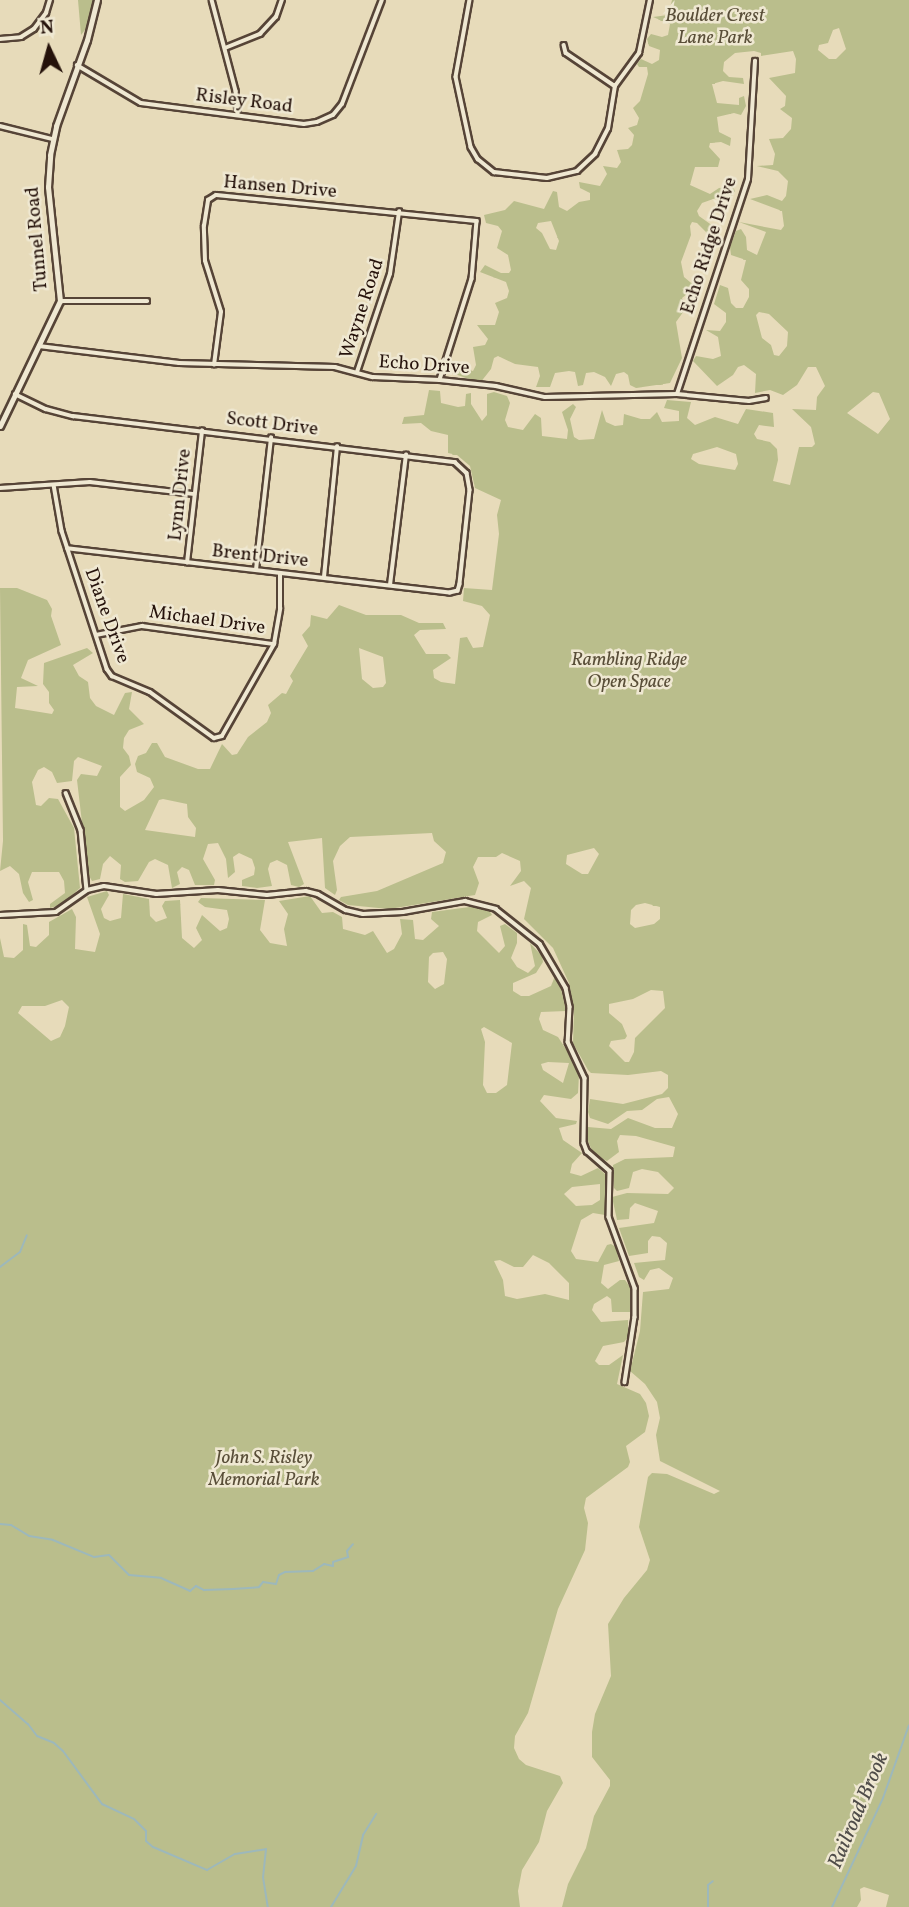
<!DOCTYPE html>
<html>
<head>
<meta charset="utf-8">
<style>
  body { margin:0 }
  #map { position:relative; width:909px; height:1907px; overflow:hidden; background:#e7dbba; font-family:Vollkorn,serif }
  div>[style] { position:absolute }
  .green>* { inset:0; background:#babe8c }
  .stream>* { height:2px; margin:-1px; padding:0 1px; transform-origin:1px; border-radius:1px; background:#9db8bb }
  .roads { filter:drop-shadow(2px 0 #564437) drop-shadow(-2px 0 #564437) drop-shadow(0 2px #564437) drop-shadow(0 -2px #564437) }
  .street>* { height:3.5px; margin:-1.75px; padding:0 1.75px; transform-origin:1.75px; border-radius:1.75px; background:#efe8d2 }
  .secondary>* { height:5px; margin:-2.5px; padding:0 2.5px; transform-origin:2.5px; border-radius:2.5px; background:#efe8d2 }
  span { translate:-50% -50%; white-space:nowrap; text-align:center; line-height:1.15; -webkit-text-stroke:5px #efe8d2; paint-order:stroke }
  .park-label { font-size:19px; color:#594e38; font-style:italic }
  .street-label { font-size:19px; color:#25120b }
  .water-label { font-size:21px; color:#4f4c49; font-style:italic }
  .north { position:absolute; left:14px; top:14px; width:70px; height:70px; -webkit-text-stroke:5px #efe8d2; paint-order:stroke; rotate:355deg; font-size:19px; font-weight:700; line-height:28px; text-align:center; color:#25120b }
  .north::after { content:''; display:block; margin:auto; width:24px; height:32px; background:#25120b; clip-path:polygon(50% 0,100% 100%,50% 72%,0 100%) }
</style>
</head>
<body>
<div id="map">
  <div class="green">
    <i style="clip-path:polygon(78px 0,94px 0,88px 26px,81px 35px)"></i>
    <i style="clip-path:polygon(evenodd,672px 0,909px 0,909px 1907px,886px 1907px,889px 1895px,864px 1887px,860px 1889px,861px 1900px,857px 1907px,562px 1907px,568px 1884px,586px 1848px,594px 1816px,610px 1786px,610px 1780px,592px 1757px,592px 1732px,595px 1714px,611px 1676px,608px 1624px,624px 1598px,647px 1570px,650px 1560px,639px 1527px,648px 1477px,652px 1473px,667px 1474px,714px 1494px,720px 1491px,660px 1461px,656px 1435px,660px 1418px,657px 1402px,645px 1384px,630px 1371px,640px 1331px,643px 1292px,669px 1289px,673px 1278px,659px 1268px,650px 1270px,644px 1280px,639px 1277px,634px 1263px,665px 1260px,667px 1243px,660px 1237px,652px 1236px,648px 1241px,648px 1253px,629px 1256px,619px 1228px,654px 1223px,658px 1211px,635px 1203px,630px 1208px,629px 1219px,617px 1220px,612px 1197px,627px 1193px,668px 1194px,674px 1188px,658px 1172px,642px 1169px,633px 1172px,629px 1188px,617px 1191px,614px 1188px,613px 1165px,625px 1159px,673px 1157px,675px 1147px,636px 1136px,620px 1135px,617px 1141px,619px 1152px,607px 1161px,594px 1155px,587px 1139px,588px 1127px,611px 1129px,628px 1118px,655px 1128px,672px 1128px,678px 1114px,669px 1097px,657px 1099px,642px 1110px,627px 1111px,608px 1124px,590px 1118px,588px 1112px,590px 1099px,623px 1104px,662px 1094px,668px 1088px,668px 1075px,661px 1071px,628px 1075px,591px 1073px,588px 1070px,573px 1043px,574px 1011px,569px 983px,553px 948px,524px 919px,531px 888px,524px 881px,510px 886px,521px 871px,520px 861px,502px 853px,496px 857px,478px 857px,473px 867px,479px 883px,475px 895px,389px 909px,348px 905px,339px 900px,341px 897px,377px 891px,443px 863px,446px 852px,434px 841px,432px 833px,350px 837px,340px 846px,333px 861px,337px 890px,335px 895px,325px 888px,322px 838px,288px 842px,304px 884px,299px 887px,291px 885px,287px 865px,277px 860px,270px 863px,268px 869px,272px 886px,257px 888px,242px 886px,242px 880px,254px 875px,255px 868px,252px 859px,239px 853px,233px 857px,235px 872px,228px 878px,226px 859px,218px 843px,208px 844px,203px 859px,215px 880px,214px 885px,195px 885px,189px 870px,182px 867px,177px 872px,180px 884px,172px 888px,168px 865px,155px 859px,149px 862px,138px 881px,125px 882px,120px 879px,121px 865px,110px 856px,103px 864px,100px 879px,92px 881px,88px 874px,77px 780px,81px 774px,97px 776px,102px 766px,78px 757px,74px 761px,72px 781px,57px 783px,52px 772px,44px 767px,38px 770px,32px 782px,36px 805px,41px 806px,49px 798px,58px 799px,74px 828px,80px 888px,61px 905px,50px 908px,50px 904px,65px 893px,64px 881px,59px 872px,32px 872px,28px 882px,33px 900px,29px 902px,23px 893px,19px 874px,10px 866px,0 871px,3px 841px,0 588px,17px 588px,47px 600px,52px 609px,51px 616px,61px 645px,28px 660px,21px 678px,38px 686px,17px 687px,15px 708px,52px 714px,54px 710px,49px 703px,49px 692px,43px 684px,44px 663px,87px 648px,93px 653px,73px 665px,79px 676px,88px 682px,90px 698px,96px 706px,114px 715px,125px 693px,132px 692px,129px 709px,144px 724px,129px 730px,124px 738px,123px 748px,129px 756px,131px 765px,120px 777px,120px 807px,125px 811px,144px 800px,154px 787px,150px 778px,137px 772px,135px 764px,138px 756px,146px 753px,152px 743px,157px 743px,165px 757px,198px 769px,210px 769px,222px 744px,232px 755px,237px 754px,248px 737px,267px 722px,271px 713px,268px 705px,282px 693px,286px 694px,293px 681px,290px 676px,308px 646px,302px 635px,310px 626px,311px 615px,327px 619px,339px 605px,366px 615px,401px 615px,419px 623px,443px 623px,446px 629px,420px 630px,414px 635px,426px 654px,447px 654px,451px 658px,433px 670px,434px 678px,441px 682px,455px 684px,460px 638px,467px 637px,473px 648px,483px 647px,490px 615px,482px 606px,463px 601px,464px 588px,492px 590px,499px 534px,497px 515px,501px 500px,475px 488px,470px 466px,457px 455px,448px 453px,448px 435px,431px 431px,421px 423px,402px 424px,404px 417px,424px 415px,429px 390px,440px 391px,441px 403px,458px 407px,465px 406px,466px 394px,471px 393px,471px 404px,482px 421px,487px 415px,487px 394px,494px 392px,507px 396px,510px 403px,505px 420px,508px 427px,523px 430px,535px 414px,541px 418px,542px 436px,567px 439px,568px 430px,562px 412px,573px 404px,576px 407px,570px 419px,574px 437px,579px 440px,594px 439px,602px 410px,606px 422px,615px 426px,623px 425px,624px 414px,641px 419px,650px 419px,657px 412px,662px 422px,679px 421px,679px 411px,664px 408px,667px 400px,691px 402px,687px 418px,695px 425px,715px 417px,738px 424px,746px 409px,773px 413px,774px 427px,759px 425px,754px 434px,757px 439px,770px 442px,777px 449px,778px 460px,773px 481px,790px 485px,799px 447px,812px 447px,815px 444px,811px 427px,792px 409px,816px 410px,817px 397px,825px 386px,816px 367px,808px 367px,797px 385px,783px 395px,770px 390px,755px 393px,756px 374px,744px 365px,738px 367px,733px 375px,717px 386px,693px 361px,696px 356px,713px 359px,721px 356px,718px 337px,706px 330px,720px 331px,726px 322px,726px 313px,714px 304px,720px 285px,728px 288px,731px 303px,736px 308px,743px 308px,749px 297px,749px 289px,741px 280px,746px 260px,731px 255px,730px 247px,736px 231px,741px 229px,746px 237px,747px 250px,757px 255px,766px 232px,739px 222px,781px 230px,784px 226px,782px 211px,750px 199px,767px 195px,782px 201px,786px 196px,788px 181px,778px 171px,757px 166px,773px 165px,775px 154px,769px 139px,783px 138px,791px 129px,792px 118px,780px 109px,785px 106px,786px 96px,769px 78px,795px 73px,796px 59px,793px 51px,761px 56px,761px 53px,754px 51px,735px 53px,724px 62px,723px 71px,729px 77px,743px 78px,744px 84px,723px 81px,712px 84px,717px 103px,739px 105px,739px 98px,744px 96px,746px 106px,741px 115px,734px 113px,717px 117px,719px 132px,731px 138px,730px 146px,721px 142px,710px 143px,709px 147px,720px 159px,718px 167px,695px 167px,690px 185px,710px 194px,719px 188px,733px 187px,735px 191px,729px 200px,716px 198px,702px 203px,697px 211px,699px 216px,713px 226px,716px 237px,711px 237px,697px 223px,692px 222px,690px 226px,691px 235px,681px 262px,684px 277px,696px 287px,682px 298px,686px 308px,676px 322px,682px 358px,670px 383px,636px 388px,630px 385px,628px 375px,624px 372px,616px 374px,611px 386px,605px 377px,594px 372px,586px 373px,583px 385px,578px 386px,575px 372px,569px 371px,555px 373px,550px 387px,536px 387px,540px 376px,538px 367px,515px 364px,498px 356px,494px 358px,491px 369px,480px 383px,449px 372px,452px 365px,473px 371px,476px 365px,473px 347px,485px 345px,488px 339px,477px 325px,495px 325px,499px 312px,495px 303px,507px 298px,509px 291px,506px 282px,480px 272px,485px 265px,501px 273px,509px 273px,511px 270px,508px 255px,497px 248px,502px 231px,498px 226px,486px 223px,484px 215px,505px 210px,514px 201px,544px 209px,553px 191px,557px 192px,559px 207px,567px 211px,579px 202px,590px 200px,590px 193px,580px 188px,579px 182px,600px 186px,607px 174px,603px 166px,617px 168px,621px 162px,617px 150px,628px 149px,632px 145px,634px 135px,628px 128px,637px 125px,639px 118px,633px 108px,640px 101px,648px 74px,647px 67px,639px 67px,637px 64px,641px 59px,652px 64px,659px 60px,660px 50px,649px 46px,647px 39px,651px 34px,662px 37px,668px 35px,670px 24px,653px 17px,668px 15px,672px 0,839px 28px,846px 49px,836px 59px,829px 59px,818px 50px,819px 45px,828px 43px,833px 30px,839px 28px,672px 0,551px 221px,559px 241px,556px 250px,550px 249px,542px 233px,536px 228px,538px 223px,551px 221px,672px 0,759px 312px,769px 314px,788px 332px,787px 346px,779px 356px,774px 355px,771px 345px,762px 338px,756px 315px,759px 312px,672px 0,873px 392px,879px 393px,890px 419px,878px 434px,847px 413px,873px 392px,672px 0,717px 447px,736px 454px,738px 464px,735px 470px,699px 464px,691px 459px,693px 454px,717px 447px,672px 0,359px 648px,383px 657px,386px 683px,383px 687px,373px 688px,362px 679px,359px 648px,672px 0,163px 799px,187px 804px,188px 817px,196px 828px,195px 837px,145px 830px,159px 800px,163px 799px,672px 0,594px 848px,599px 854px,588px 874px,582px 874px,566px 864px,567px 855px,594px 848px,672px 0,645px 903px,660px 907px,660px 919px,654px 924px,635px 928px,630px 924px,631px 910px,636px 905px,645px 903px,672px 0,651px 990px,663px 991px,665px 1008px,635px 1038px,634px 1052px,629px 1062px,625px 1062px,609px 1046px,611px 1041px,625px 1039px,627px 1036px,622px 1024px,609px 1013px,609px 1004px,633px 999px,651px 990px)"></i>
    <i style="clip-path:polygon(evenodd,107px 891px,109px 895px,101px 909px,104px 918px,110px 921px,121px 918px,123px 894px,149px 899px,150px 916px,156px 922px,167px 918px,162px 906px,165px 901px,180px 900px,182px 938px,194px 948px,202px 940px,196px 928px,202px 915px,220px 931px,227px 928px,229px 919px,227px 910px,205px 907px,198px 902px,201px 898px,265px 900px,260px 930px,270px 943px,287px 946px,284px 929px,288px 914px,279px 901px,310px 896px,322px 913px,333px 912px,342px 917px,343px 929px,365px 935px,373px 931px,387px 953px,394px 949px,402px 934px,400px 919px,413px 920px,415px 939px,423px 940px,439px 926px,431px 919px,432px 912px,477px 906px,489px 910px,492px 915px,478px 922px,477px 931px,499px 953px,505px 946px,500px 926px,505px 924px,517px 933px,517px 943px,511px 958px,517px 967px,528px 973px,535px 966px,530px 943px,542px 956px,543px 962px,536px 973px,513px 983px,513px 991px,521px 996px,529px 996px,551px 986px,555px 976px,559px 980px,566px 1011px,541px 1012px,539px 1019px,543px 1030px,558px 1037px,575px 1063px,579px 1075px,578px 1093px,571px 1099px,544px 1095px,540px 1101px,556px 1118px,577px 1121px,576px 1124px,559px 1128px,563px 1140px,582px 1153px,572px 1164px,570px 1173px,581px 1176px,598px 1168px,606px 1175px,605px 1215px,593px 1213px,581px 1220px,571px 1251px,576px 1259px,598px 1262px,607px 1245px,611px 1244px,616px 1247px,619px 1261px,604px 1265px,601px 1283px,608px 1289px,620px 1280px,625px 1280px,630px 1287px,630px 1312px,612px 1312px,611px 1299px,607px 1296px,594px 1304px,592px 1310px,601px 1322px,628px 1320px,628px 1337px,624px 1342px,603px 1346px,595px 1361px,599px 1365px,609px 1365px,623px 1355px,617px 1384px,640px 1394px,646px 1403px,649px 1416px,645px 1432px,626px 1446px,630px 1462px,628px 1467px,586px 1498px,584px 1508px,588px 1523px,585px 1550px,558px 1609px,528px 1713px,515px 1736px,514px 1748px,519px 1759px,526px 1765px,560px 1776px,563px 1783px,547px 1811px,539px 1842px,522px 1870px,518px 1891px,520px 1907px,0 1907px,0 938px,4px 957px,14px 958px,23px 950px,23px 924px,27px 925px,30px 946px,36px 947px,49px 935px,49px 922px,72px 909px,76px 917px,75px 949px,95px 952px,100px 934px,87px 897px,107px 891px,443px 952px,447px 959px,444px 984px,435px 989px,428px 982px,429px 957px,433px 953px,443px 952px,107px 891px,62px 1000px,69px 1007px,65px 1026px,60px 1037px,51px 1041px,18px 1013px,22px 1006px,45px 1006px,62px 1000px,107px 891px,484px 1027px,512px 1043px,507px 1085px,496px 1093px,487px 1093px,483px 1085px,485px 1042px,481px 1029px,484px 1027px,107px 891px,548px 1062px,569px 1063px,563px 1083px,543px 1070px,541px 1064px,548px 1062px,107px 891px,600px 1184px,600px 1200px,592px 1205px,576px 1206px,564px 1194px,572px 1187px,600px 1184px,107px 891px,533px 1255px,549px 1263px,569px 1283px,569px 1300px,545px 1294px,517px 1299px,505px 1296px,503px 1280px,494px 1261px,500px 1260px,514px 1267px,523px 1267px,533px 1255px)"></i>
  </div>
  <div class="stream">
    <i style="left:0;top:1267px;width:25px;rotate:-37deg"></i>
    <i style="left:20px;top:1252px;width:18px;rotate:-68deg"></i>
    <i style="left:0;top:1524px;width:11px;rotate:5deg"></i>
    <i style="left:11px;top:1525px;width:21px;rotate:31deg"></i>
    <i style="left:29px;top:1536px;width:24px;rotate:9deg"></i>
    <i style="left:53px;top:1540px;width:44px;rotate:22.5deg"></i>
    <i style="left:94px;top:1557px;width:15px;rotate:-8deg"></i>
    <i style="left:109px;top:1555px;width:28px;rotate:45deg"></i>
    <i style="left:129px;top:1575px;width:32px;rotate:5deg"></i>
    <i style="left:161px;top:1578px;width:32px;rotate:24deg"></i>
    <i style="left:190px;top:1591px;width:8px;rotate:-40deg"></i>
    <i style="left:196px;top:1586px;width:9px;rotate:27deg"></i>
    <i style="left:204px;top:1590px;width:29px;rotate:-2deg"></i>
    <i style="left:233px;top:1589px;width:26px;rotate:-4deg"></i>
    <i style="left:259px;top:1587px;width:6px;rotate:-51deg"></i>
    <i style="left:263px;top:1582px;width:13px;rotate:9deg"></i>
    <i style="left:276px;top:1584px;width:9px;rotate:-72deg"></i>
    <i style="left:279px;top:1575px;width:7px;rotate:-27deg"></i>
    <i style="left:285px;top:1572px;width:28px;rotate:-2deg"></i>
    <i style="left:313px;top:1571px;width:13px;rotate:-32deg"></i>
    <i style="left:324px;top:1564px;width:9px;rotate:13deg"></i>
    <i style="left:333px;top:1566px;width:4px;rotate:-90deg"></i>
    <i style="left:333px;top:1562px;width:16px;rotate:-18deg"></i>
    <i style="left:348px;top:1557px;width:6px;rotate:-99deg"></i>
    <i style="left:347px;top:1551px;width:9px;rotate:-49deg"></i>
    <i style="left:0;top:1700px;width:37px;rotate:41deg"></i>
    <i style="left:28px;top:1724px;width:15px;rotate:53deg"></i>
    <i style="left:37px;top:1736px;width:18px;rotate:22deg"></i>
    <i style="left:54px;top:1743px;width:12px;rotate:42deg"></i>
    <i style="left:63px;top:1751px;width:66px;rotate:53.7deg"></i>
    <i style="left:102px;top:1804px;width:35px;rotate:25deg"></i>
    <i style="left:134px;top:1819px;width:17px;rotate:45deg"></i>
    <i style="left:146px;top:1831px;width:10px;rotate:90deg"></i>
    <i style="left:146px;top:1841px;width:9px;rotate:41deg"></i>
    <i style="left:153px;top:1847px;width:59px;rotate:23.1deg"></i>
    <i style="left:207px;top:1870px;width:32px;rotate:-30deg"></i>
    <i style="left:235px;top:1854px;width:31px;rotate:-9deg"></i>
    <i style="left:266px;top:1849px;width:28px;rotate:96deg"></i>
    <i style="left:263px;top:1877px;width:30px;rotate:81deg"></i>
    <i style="left:331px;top:1907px;width:48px;rotate:-58.6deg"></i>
    <i style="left:356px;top:1866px;width:32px;rotate:-77deg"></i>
    <i style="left:363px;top:1835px;width:25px;rotate:-58deg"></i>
    <i style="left:708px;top:1907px;width:22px;rotate:-90deg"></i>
    <i style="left:708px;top:1885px;width:6px;rotate:-39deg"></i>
    <i style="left:832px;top:1907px;width:120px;rotate:-64.9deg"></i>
    <i style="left:883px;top:1798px;width:77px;rotate:-70.4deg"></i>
  </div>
  <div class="roads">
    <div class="street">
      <i style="left:212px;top:0;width:94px;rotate:75.2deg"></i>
      <i style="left:236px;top:91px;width:24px;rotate:85deg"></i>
      <i style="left:470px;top:0;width:78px;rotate:100.3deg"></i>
      <i style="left:456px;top:77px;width:72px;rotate:77.9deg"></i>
      <i style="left:471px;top:147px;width:14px;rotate:60deg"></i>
      <i style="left:478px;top:159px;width:21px;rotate:39deg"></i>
      <i style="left:494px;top:172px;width:53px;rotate:6.5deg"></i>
      <i style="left:547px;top:178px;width:31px;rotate:-13deg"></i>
      <i style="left:577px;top:171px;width:25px;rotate:-43deg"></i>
      <i style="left:595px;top:154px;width:28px;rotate:-63deg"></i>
      <i style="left:608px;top:129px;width:44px;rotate:-80.8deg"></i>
      <i style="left:615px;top:86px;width:41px;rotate:-54deg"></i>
      <i style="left:639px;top:53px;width:54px;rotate:-78.3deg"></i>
      <i style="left:0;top:39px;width:21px;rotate:-5deg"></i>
      <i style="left:21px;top:37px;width:15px;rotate:-32deg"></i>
      <i style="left:34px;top:29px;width:20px;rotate:-53deg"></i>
      <i style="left:46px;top:13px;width:14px;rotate:-73deg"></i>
      <i style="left:564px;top:45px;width:8px;rotate:76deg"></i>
      <i style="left:566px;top:53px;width:59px;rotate:34deg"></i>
      <i style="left:225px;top:48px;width:38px;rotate:-22deg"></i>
      <i style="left:260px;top:34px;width:23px;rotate:-47deg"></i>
      <i style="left:276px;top:17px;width:18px;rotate:-71deg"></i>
      <i style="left:77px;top:65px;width:74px;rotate:30.7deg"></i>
      <i style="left:141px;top:103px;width:164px;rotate:7.3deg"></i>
      <i style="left:304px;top:124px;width:13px;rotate:-9deg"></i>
      <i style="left:317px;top:122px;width:17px;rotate:-24deg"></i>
      <i style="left:333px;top:115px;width:14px;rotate:-51deg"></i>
      <i style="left:342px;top:104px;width:111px;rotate:-69deg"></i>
      <i style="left:0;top:126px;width:54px;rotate:14deg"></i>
      <i style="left:60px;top:301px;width:87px"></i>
      <i style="left:39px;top:346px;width:141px;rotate:6.9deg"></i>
      <i style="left:179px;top:363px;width:156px;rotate:1.5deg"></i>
      <i style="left:335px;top:367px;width:39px;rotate:15deg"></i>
      <i style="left:373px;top:377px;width:67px;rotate:2.6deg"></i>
      <i style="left:440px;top:380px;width:56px;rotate:6.1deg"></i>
      <i style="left:496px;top:386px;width:50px;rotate:12.7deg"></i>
      <i style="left:545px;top:397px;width:132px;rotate:-1.3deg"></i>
      <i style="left:677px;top:394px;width:72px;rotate:5.6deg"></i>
      <i style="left:749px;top:401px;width:17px;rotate:-10deg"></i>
      <i style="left:214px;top:365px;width:53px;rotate:-82.5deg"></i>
      <i style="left:221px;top:312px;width:53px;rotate:-107.4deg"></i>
      <i style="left:205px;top:261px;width:35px;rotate:-92deg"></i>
      <i style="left:204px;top:226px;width:26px;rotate:-81deg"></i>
      <i style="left:208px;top:200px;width:9px;rotate:-32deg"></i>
      <i style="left:216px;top:195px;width:262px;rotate:5.7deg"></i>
      <i style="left:477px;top:221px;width:58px;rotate:94.9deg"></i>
      <i style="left:472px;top:279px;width:106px;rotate:107.6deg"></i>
      <i style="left:357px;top:372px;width:103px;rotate:-71.4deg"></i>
      <i style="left:390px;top:274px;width:63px;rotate:-81.7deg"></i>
      <i style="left:15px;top:394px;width:34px;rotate:26deg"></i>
      <i style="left:46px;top:409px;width:28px;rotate:15deg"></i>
      <i style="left:73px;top:416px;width:385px;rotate:6.9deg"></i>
      <i style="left:455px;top:462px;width:16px;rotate:43deg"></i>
      <i style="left:467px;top:473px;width:17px;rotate:80deg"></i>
      <i style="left:470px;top:490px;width:95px;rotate:96.1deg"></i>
      <i style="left:460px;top:584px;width:7px;rotate:106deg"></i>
      <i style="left:458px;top:591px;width:8px;rotate:166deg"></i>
      <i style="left:450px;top:593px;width:385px;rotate:-173.4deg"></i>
      <i style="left:677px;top:394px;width:226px;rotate:-71.7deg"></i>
      <i style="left:748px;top:179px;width:118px;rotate:-86.6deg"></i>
      <i style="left:54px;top:485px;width:47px;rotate:80.1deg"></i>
      <i style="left:62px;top:531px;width:145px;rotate:71.9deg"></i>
      <i style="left:107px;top:669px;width:9px;rotate:54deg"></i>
      <i style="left:112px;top:676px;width:41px;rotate:22.8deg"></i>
      <i style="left:150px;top:692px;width:79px;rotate:35.7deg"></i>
      <i style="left:214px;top:738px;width:8px;rotate:-14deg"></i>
      <i style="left:222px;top:736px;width:106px;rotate:-60.5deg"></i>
      <i style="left:274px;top:644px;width:36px;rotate:-80deg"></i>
      <i style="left:280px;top:609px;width:35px;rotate:-90deg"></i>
      <i style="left:0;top:488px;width:90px;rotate:-3.8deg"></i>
      <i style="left:90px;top:482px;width:105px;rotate:6.6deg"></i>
      <i style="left:187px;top:563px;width:133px;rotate:-83.5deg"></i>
      <i style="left:256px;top:570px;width:133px;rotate:-83.5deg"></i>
      <i style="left:324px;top:577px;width:131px;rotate:-84.3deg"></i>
      <i style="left:390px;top:585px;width:131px;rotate:-83deg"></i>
      <i style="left:96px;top:635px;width:47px;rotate:-11.1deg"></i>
      <i style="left:142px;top:626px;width:133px;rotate:7.8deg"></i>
      <i style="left:66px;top:793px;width:40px;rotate:68deg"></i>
      <i style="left:81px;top:830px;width:60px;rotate:84.3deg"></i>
      <i style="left:0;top:915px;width:56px;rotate:-3.1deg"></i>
      <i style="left:56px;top:912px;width:38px;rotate:-35deg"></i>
      <i style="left:87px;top:890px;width:17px;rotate:-13deg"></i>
      <i style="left:104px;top:886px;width:53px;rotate:8.7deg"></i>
      <i style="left:156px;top:894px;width:62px;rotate:-3.7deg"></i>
      <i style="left:218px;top:890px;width:49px;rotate:5.8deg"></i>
      <i style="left:267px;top:895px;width:39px;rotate:-6deg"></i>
      <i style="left:306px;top:891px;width:12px;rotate:14deg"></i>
      <i style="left:318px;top:894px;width:32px;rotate:30deg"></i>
      <i style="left:346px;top:910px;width:17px;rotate:13deg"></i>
      <i style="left:363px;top:914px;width:40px;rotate:-2.9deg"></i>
      <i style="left:403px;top:912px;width:63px;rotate:-10.1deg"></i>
      <i style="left:465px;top:901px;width:32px;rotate:14deg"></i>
      <i style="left:496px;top:909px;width:56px;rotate:38.5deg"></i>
      <i style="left:540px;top:944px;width:51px;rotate:59.4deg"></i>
      <i style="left:566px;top:988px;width:19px;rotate:78deg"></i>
      <i style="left:570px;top:1007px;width:35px;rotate:93deg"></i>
      <i style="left:568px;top:1042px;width:40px;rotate:65deg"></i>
      <i style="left:585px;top:1078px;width:65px;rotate:90.9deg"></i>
      <i style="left:584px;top:1143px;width:9px;rotate:69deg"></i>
      <i style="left:587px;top:1151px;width:30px;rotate:41deg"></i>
      <i style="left:610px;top:1171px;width:46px;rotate:91.2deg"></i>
      <i style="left:609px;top:1217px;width:76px;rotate:69.9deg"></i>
      <i style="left:635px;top:1288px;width:29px;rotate:90deg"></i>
      <i style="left:635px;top:1317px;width:66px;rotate:98.7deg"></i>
    </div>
    <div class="secondary">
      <i style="left:0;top:426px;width:139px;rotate:-64.4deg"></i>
      <i style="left:60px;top:301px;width:115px;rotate:-96deg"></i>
      <i style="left:48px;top:187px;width:32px;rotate:-86deg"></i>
      <i style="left:50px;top:155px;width:30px;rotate:-78deg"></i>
      <i style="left:56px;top:126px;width:91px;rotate:-70.2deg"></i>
      <i style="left:87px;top:40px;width:41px;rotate:-76deg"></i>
    </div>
  </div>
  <div class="park-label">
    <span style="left:715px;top:28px">Boulder Crest<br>Lane Park</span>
    <span style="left:629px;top:672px">Rambling Ridge<br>Open Space</span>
    <span style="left:264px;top:1470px">John S. Risley<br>Memorial Park</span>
  </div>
  <div class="street-label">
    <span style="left:244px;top:102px;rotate:7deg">Risley Road</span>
    <span style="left:280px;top:188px;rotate:5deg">Hansen Drive</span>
    <span style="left:38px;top:239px;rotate:-95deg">Tunnel Road</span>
    <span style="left:710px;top:246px;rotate:-72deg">Echo Ridge Drive</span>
    <span style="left:363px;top:309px;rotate:-72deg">Wayne Road</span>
    <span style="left:424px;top:366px;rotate:4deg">Echo Drive</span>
    <span style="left:272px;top:425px;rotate:7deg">Scott Drive</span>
    <span style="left:181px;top:495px;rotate:-84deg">Lynn Drive</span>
    <span style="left:260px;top:557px;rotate:6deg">Brent Drive</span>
    <span style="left:106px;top:616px;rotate:70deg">Diane Drive</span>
    <span style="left:207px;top:621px;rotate:8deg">Michael Drive</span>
  </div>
  <div class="water-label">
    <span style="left:859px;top:1811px;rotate:-67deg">Railroad Brook</span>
  </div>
  <div class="north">N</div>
</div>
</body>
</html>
